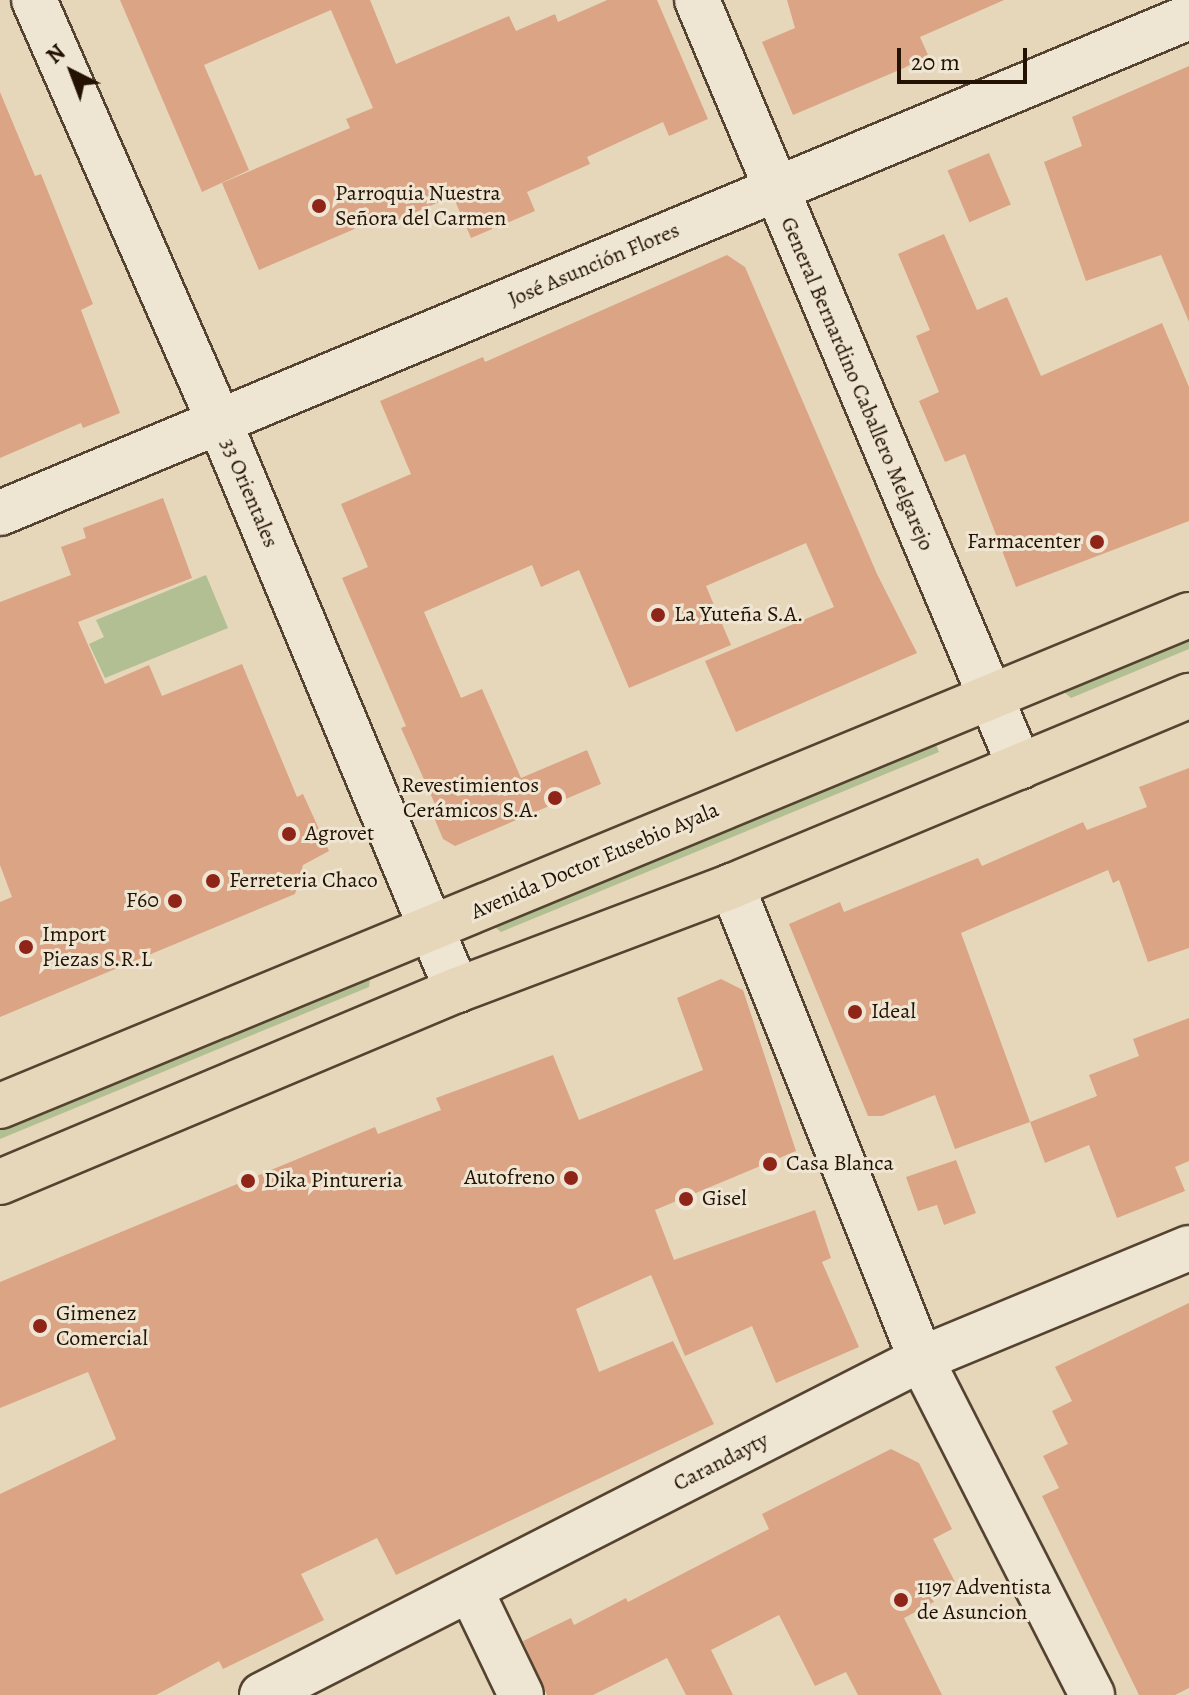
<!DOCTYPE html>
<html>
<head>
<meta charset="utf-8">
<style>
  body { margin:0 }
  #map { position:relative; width:1189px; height:1695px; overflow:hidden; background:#e6d7bb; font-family:Alegreya,serif }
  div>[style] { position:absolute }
  .green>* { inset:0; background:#b2bf92 }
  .building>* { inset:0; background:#dba485; transform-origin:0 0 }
  .roads { filter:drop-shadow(2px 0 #544330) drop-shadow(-2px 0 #544330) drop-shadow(0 2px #544330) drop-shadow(0 -2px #544330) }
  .minor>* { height:44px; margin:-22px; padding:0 22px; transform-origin:22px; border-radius:22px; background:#efe5d3 }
  .highway>* { height:44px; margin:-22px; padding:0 22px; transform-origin:22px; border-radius:22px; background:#e6d7bb }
  .dots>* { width:22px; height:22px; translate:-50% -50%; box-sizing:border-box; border:4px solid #efe5d3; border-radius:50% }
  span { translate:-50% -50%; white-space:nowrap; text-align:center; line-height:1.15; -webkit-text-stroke:6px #efe5d3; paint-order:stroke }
  .poi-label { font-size:22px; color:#231202 }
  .left { translate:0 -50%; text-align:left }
  .right { translate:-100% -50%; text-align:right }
  .street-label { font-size:22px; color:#231202 }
  .north { position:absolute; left:32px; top:32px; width:80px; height:80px; -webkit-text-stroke:6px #efe5d3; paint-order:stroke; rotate:318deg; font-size:22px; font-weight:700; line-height:32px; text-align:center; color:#231202 }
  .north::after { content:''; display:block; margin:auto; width:28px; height:36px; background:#231202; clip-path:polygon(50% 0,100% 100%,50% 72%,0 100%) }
  .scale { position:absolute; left:897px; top:48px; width:130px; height:36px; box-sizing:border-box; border:4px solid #231202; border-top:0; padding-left:10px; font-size:24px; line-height:28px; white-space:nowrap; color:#231202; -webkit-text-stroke:6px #efe5d3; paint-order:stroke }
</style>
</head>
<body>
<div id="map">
  <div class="green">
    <i style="clip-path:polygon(206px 575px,228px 628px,105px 678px,89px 644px,104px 637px,96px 620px)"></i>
    <i style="clip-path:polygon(1189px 637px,1189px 649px,1071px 698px,1064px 692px)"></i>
    <i style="clip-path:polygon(935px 742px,939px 752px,501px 932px,495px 927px)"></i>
    <i style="clip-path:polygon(365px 977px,370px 979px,369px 987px,0 1139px,0 1127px)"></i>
  </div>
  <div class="building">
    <i style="clip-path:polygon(120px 0,370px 0,396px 64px,509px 16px,516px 31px,555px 14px,558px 22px,607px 0,657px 0,708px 119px,669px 136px,663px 122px,587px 157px,590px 164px,527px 192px,535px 211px,471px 238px,453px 196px,391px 223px,387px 215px,259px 270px,222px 183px,350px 128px,346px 119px,373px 108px,331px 10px,204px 65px,249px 170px,202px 192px)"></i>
    <i style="clip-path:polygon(787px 0,1004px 0,920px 37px,928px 55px,904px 68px,793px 115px,762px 42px,795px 28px)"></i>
    <i style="clip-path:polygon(1189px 66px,1189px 322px,1161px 255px,1086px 281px,1044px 162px,1082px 146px,1072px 117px)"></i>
    <i style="clip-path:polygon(0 92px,35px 176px,41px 174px,93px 304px,81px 310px,120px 413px,83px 428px,81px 423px,0 458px)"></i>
    <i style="left:989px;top:153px;width:56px;height:45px;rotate:67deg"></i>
    <i style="clip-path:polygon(944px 234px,977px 310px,1007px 297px,1041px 376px,1162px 323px,1189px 387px,1189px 521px,1016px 587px,965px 454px,945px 462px,919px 401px,939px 392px,916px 336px,930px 330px,898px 254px)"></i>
    <i style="clip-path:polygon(727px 255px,745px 267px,877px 574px,917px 653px,736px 732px,705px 661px,834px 607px,806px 543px,706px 586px,731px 645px,629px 688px,579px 570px,541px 587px,532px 565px,424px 612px,461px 698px,482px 689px,521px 778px,587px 750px,601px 784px,455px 846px,443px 839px,433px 815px,439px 813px,401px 728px,406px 726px,342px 578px,368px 567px,341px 504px,411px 474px,380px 401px,483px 357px,485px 362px)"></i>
    <i style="clip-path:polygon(163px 498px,192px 578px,78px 622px,105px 684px,149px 665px,162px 696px,242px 664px,297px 797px,303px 794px,329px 851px,303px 865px,295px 894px,0 1017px,0 902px,12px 897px,0 865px,0 602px,71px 575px,61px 547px,86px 538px,83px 528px)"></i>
    <i style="clip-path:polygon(1189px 768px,1189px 948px,1148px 962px,1119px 880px,1113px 883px,1108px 870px,961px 933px,1030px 1122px,955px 1149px,935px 1095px,882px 1116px,868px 1116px,789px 924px,840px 902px,844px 912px,978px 858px,982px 866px,1083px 822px,1087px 830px,1147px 807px,1139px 787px)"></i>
    <i style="clip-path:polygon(721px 979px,743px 990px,796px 1151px,655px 1210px,674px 1260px,815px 1210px,831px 1258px,822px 1262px,859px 1347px,776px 1383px,752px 1326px,685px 1356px,651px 1275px,576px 1309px,599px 1372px,673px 1341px,714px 1424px,396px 1575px,377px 1538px,301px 1574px,324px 1620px,223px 1669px,219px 1661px,156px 1695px,0 1695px,0 1494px,116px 1439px,88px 1372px,0 1408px,0 1282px,375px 1127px,378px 1134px,441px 1110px,436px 1098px,553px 1055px,579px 1120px,703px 1070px,677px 998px)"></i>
    <i style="clip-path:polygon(1189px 1018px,1189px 1161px,1175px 1167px,1185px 1191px,1117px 1218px,1089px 1145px,1045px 1163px,1030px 1122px,1097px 1096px,1089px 1075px,1139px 1056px,1133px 1039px)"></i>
    <i style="clip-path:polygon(956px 1160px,976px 1213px,944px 1225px,937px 1205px,918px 1211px,906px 1177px)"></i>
    <i style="clip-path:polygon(1189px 1303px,1189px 1688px,1175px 1695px,1139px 1695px,1042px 1496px,1059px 1488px,1043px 1456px,1068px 1444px,1052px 1411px,1072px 1401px,1055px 1367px)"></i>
    <i style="clip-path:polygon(891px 1449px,919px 1463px,952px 1529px,933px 1539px,955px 1582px,930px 1594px,934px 1602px,904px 1618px,942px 1695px,858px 1695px,846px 1672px,815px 1686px,779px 1615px,711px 1650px,733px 1695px,686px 1695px,667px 1658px,593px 1695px,547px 1695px,523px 1641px,571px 1618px,574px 1625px,626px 1598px,628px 1602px,769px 1529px,762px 1514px)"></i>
  </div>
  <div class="roads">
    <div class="minor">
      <i style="left:34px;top:0;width:460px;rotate:66.3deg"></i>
      <i style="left:219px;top:421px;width:617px;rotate:67.3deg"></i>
      <i style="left:697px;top:0;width:832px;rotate:67.16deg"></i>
      <i style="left:0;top:513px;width:1288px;rotate:-22.64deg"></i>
      <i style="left:732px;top:886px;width:509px;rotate:68.22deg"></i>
      <i style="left:921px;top:1359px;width:377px;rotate:63deg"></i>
      <i style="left:471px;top:1591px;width:115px;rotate:64.3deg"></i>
      <i style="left:262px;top:1695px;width:740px;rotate:-27.02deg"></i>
      <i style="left:921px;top:1359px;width:290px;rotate:-22.5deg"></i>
    </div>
    <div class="highway">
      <i style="left:0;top:1106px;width:1286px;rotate:-22.44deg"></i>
      <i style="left:0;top:1182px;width:496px;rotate:-22.8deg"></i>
      <i style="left:457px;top:990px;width:294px;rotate:-20.7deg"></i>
      <i style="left:732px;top:886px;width:495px;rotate:-22.6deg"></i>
    </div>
  </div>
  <div class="dots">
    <i style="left:319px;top:206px;background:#8f2418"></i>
    <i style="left:1097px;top:542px;background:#8f2418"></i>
    <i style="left:658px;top:615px;background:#8f2418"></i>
    <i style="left:555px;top:798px;background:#8f2418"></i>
    <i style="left:289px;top:834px;background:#8f2418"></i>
    <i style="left:213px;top:881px;background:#8f2418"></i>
    <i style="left:175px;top:901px;background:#8f2418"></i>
    <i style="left:26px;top:947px;background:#8f2418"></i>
    <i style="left:855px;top:1012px;background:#8f2418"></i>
    <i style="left:770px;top:1164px;background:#8f2418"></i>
    <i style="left:571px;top:1178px;background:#8f2418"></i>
    <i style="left:248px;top:1181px;background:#8f2418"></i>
    <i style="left:686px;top:1199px;background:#8f2418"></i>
    <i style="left:40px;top:1326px;background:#8f2418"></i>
    <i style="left:901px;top:1600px;background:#8f2418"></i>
  </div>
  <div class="poi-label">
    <span class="left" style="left:335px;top:206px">Parroquia Nuestra<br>Señora del Carmen</span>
    <span class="right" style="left:1081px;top:542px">Farmacenter</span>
    <span class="left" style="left:674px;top:615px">La Yuteña S.A.</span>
    <span class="right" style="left:539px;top:798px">Revestimientos<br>Cerámicos S.A.</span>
    <span class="left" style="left:305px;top:834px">Agrovet</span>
    <span class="left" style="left:229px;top:881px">Ferreteria Chaco</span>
    <span class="right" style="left:159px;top:901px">F60</span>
    <span class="left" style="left:42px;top:947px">Import<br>Piezas S.R.L</span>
    <span class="left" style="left:871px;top:1012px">Ideal</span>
    <span class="left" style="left:786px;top:1164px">Casa Blanca</span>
    <span class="right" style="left:555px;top:1178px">Autofreno</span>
    <span class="left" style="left:264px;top:1181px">Dika Pintureria</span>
    <span class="left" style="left:702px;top:1199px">Gisel</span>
    <span class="left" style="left:56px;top:1326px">Gimenez<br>Comercial</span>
    <span class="left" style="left:917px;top:1600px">1197 Adventista<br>de Asuncion</span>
  </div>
  <div class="street-label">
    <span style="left:594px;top:265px;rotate:-23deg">José Asunción Flores</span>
    <span style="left:857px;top:384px;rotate:67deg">General Bernardino Caballero Melgarejo</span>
    <span style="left:249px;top:493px;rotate:67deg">33 Orientales</span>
    <span style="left:595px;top:861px;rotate:-23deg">Avenida Doctor Eusebio Ayala</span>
    <span style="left:721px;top:1462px;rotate:-27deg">Carandayty</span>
  </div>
  <div class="north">N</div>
  <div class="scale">20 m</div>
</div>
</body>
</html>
